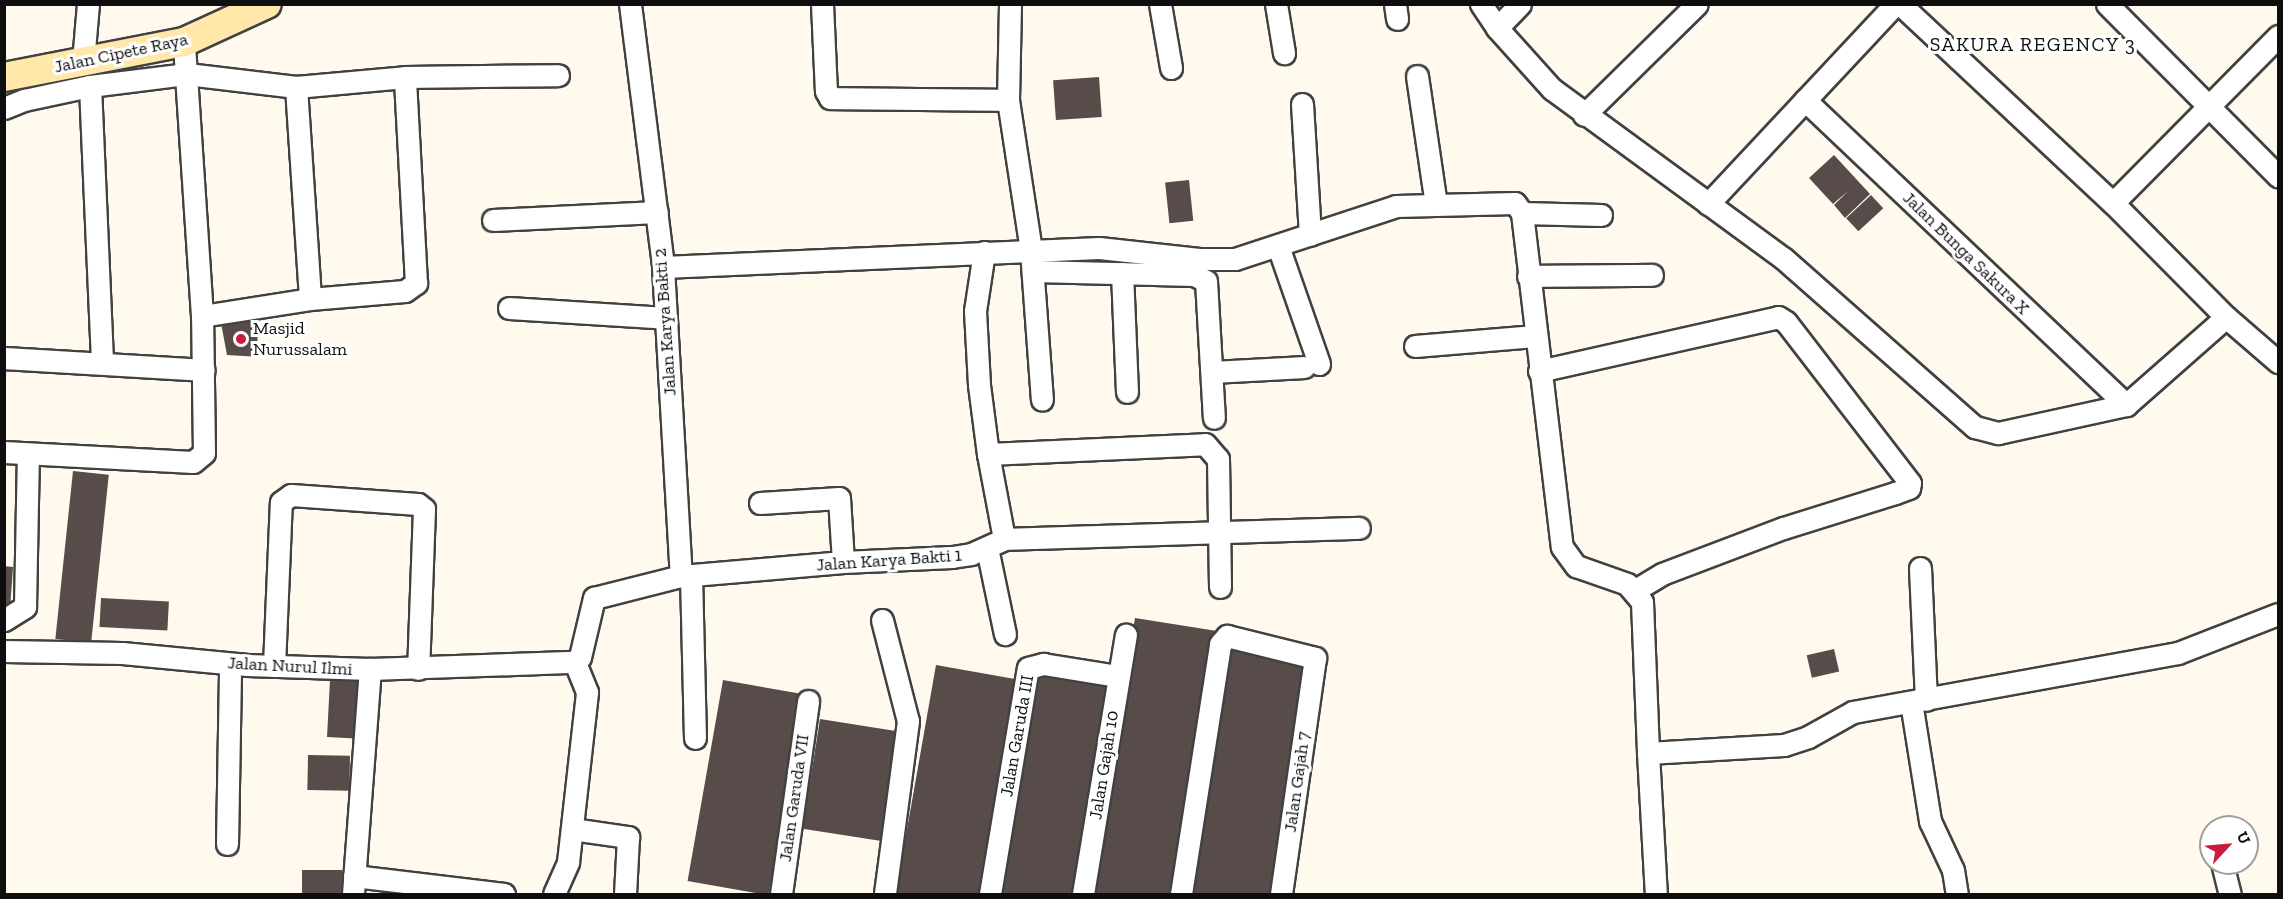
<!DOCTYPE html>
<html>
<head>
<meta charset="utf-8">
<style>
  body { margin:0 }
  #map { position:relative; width:2283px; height:899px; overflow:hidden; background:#fff9ee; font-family:"Zilla Slab",serif }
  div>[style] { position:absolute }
  .building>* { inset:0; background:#574c49; transform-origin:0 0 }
  .roads { filter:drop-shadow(2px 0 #414141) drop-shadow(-2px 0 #414141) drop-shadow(0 2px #414141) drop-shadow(0 -2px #414141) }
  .street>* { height:21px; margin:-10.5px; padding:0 10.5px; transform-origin:10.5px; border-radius:10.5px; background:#fff }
  .secondary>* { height:28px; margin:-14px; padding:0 14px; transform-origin:14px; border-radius:14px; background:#ffe8a9 }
  .dots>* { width:16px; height:16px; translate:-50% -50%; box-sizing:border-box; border:3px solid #fff; border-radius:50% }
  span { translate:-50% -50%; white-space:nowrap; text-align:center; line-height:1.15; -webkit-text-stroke:6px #fff; paint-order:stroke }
  .street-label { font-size:18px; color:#0e0e0e }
  .poi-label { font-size:18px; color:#0e0e0e }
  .left { translate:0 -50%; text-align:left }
  .neighbourhood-label { font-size:20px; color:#0e0e0e; letter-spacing:1.5px }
  .frame { position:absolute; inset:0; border:6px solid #0e0e0e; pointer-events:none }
  .north { position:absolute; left:2199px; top:815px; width:60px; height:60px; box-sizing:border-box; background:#fff; border:2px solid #9f9f9f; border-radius:50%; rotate:64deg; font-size:16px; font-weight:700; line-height:24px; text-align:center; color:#0e0e0e }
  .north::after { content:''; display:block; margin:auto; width:21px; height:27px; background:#c81b3e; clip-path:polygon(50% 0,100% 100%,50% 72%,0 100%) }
</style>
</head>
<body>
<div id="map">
  <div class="building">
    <i style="left:1099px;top:77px;width:40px;height:46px;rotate:86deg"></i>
    <i style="clip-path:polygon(1834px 155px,1870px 194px,1845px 218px,1834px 205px,1848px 191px,1833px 204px,1809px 178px)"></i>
    <i style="left:1189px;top:180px;width:41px;height:24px;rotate:84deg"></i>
    <i style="left:1871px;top:195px;width:18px;height:34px;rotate:47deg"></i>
    <i style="clip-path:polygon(257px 321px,258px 357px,227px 355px,221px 323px)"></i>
    <i style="left:73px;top:471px;width:36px;height:169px;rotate:6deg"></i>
    <i style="clip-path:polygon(4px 566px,13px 567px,10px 609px,4px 608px)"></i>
    <i style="left:101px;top:598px;width:68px;height:29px;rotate:3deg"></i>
    <i style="left:1135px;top:618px;width:83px;height:279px;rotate:9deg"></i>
    <i style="left:1232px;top:645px;width:82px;height:252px;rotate:9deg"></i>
    <i style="left:1834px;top:649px;width:23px;height:28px;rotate:77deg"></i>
    <i style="left:936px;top:665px;width:83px;height:232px;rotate:10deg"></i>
    <i style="left:1037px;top:668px;width:72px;height:229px;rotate:9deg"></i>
    <i style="left:330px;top:680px;width:33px;height:57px;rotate:3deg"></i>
    <i style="left:723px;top:680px;width:82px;height:204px;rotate:10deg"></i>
    <i style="left:820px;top:719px;width:83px;height:111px;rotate:9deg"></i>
    <i style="left:308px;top:755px;width:42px;height:35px;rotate:1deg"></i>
    <i style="left:302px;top:870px;width:40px;height:24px"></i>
  </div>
  <div class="roads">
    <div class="street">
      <i style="left:630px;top:4px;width:265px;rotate:82.8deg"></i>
      <i style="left:663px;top:267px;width:310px;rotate:86.7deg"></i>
      <i style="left:822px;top:4px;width:87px;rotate:87.4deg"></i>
      <i style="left:826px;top:91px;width:8px;rotate:60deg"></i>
      <i style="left:830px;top:98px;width:178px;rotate:0.6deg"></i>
      <i style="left:1008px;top:100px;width:153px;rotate:81.3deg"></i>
      <i style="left:1031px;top:251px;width:149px;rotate:85.8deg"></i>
      <i style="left:1160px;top:4px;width:65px;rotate:80.2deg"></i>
      <i style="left:1276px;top:4px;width:50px;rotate:80.7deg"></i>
      <i style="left:1395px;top:4px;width:15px;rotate:82deg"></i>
      <i style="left:1481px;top:4px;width:29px;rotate:56deg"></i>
      <i style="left:1497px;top:28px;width:82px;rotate:48deg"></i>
      <i style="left:1552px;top:89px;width:286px;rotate:36.2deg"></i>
      <i style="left:1783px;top:258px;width:256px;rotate:41.4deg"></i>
      <i style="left:1975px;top:427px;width:24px;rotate:15deg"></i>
      <i style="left:1998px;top:433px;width:131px;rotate:-12.3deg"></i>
      <i style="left:2126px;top:405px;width:133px;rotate:-41.3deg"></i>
      <i style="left:2226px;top:317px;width:69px;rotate:40.9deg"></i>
      <i style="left:1900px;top:4px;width:291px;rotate:43.1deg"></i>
      <i style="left:2113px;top:203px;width:161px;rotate:45.3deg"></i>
      <i style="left:2107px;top:4px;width:243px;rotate:45.2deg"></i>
      <i style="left:1497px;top:28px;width:33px;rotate:-46deg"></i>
      <i style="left:83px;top:62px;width:58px;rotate:-85.1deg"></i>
      <i style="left:1417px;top:76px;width:130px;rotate:81.6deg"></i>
      <i style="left:90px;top:86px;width:277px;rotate:87.5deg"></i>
      <i style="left:296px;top:87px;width:212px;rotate:86.2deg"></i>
      <i style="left:1008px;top:100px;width:96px;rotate:-88.8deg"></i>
      <i style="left:1805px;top:100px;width:443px;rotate:43.5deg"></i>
      <i style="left:1302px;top:104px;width:131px;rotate:86.5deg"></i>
      <i style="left:4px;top:108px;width:22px;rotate:-22deg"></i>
      <i style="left:24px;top:100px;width:67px;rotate:-12deg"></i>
      <i style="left:90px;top:86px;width:98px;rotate:-7.1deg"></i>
      <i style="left:187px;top:74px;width:110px;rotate:6.8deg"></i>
      <i style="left:296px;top:87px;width:109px;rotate:-5.2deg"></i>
      <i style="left:405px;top:77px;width:153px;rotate:-0.7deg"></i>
      <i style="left:1584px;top:115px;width:158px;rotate:-44.5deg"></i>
      <i style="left:2113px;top:203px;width:235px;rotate:-45.3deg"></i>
      <i style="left:1708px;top:204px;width:274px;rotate:-46.9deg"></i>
      <i style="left:1522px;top:213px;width:79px;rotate:1.5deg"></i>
      <i style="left:493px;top:220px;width:164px;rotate:-2.8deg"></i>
      <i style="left:1278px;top:246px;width:125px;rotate:70.8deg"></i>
      <i style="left:984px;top:252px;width:60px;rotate:98.7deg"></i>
      <i style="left:975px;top:311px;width:74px;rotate:86.9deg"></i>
      <i style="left:979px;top:385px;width:70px;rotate:82.6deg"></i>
      <i style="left:988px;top:454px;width:217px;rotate:-2.6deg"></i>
      <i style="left:1205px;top:444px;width:20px;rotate:49deg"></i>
      <i style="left:1218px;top:459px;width:128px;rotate:89.1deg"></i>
      <i style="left:663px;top:267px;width:436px;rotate:-2.5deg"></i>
      <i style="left:1099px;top:248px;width:103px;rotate:6.2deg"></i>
      <i style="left:1201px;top:259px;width:34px"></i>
      <i style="left:1235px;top:259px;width:169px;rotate:-18.2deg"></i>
      <i style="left:1396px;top:206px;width:119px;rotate:-1.4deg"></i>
      <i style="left:1515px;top:203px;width:12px;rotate:55deg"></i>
      <i style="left:1522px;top:213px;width:336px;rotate:83.2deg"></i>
      <i style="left:1562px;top:547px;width:24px;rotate:54deg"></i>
      <i style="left:1576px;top:566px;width:54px;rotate:19.4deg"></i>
      <i style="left:1627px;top:584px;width:23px;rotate:50deg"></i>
      <i style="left:1642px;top:602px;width:151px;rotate:87.7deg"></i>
      <i style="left:1648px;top:753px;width:136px;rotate:-3.4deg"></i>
      <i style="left:1784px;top:745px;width:25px;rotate:-18deg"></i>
      <i style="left:1808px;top:737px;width:51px;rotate:-29.1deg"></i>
      <i style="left:1853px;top:712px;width:330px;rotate:-10.3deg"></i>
      <i style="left:2178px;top:653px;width:107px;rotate:-21.3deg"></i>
      <i style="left:1033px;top:271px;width:161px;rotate:1.4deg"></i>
      <i style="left:1194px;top:275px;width:13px;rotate:27deg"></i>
      <i style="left:1206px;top:281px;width:137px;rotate:86.7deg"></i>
      <i style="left:1122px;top:273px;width:119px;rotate:87.6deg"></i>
      <i style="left:1528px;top:276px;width:124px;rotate:-0.5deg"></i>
      <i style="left:509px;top:308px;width:157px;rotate:3.6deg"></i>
      <i style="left:202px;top:316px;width:109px;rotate:-8.9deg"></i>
      <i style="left:310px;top:299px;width:95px;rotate:-4.8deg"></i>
      <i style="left:405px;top:291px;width:14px;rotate:-36deg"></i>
      <i style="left:416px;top:283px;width:206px;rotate:-93.1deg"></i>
      <i style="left:1415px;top:346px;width:120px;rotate:-4.8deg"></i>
      <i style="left:4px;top:358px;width:200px;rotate:3.4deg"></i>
      <i style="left:1539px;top:371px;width:245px;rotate:-12.7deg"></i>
      <i style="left:1778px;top:317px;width:9px;rotate:32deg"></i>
      <i style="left:1786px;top:322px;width:203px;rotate:52.4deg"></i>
      <i style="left:1910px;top:483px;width:5px;rotate:101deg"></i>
      <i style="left:1909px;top:488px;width:15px;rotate:160deg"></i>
      <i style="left:1895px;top:493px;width:117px;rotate:162.6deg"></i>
      <i style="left:1783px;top:528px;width:129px;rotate:159.2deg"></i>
      <i style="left:1662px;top:574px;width:31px;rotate:149deg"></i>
      <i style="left:1213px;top:372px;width:91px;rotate:-3.1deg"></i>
      <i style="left:4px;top:452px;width:189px;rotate:3deg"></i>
      <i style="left:193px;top:462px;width:14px;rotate:-39deg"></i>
      <i style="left:204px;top:453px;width:137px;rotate:-90.8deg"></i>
      <i style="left:202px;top:316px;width:275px;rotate:-93.8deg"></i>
      <i style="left:988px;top:454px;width:86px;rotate:79.3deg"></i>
      <i style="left:760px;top:503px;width:79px;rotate:-3.6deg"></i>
      <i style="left:839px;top:498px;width:64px;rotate:86.4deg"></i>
      <i style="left:987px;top:548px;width:88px;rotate:78.2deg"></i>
      <i style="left:1920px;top:568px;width:132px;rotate:87.4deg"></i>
      <i style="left:691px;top:575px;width:163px;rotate:88.6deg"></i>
      <i style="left:4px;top:620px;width:25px;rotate:-32deg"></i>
      <i style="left:25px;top:607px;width:152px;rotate:-88.9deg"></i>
      <i style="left:882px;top:620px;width:104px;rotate:75.6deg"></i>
      <i style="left:908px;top:721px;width:175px;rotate:97.6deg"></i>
      <i style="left:4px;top:651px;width:118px;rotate:1deg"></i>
      <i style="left:122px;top:653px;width:126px;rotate:5.5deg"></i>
      <i style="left:247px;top:665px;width:123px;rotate:1.9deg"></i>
      <i style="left:370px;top:669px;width:205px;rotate:-2deg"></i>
      <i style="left:575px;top:662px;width:7px;rotate:-45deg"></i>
      <i style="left:580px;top:657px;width:61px;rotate:-76.7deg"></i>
      <i style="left:594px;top:598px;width:90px;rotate:-14.2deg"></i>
      <i style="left:681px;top:576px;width:163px;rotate:-4.9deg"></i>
      <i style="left:843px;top:562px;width:109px;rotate:-2.6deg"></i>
      <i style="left:952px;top:557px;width:19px;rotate:-9deg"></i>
      <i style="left:971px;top:554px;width:36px;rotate:-24deg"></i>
      <i style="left:1004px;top:539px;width:355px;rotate:-1.8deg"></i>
      <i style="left:274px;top:666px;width:164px;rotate:-87.6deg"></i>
      <i style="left:281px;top:502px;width:12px;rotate:-35deg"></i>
      <i style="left:291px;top:495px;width:127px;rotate:4.1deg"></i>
      <i style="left:418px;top:504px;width:8px;rotate:40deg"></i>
      <i style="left:424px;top:509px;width:160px;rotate:92.1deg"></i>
      <i style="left:1911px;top:702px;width:121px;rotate:80.9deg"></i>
      <i style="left:1930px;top:821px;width:54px;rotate:64.9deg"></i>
      <i style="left:1953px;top:870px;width:24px;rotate:81deg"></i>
      <i style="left:1648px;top:753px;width:141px;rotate:86.8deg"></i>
      <i style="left:572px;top:829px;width:57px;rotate:8.1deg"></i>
      <i style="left:628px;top:837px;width:57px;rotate:93deg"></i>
      <i style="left:227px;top:844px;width:180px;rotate:-89deg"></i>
      <i style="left:2222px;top:863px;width:32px;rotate:76deg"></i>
      <i style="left:354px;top:876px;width:151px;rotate:6.8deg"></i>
      <i style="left:353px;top:894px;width:226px;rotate:-85.7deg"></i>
      <i style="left:554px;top:894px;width:35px;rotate:-66deg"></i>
      <i style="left:568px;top:862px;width:171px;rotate:-83.6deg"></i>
      <i style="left:587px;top:692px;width:32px;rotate:-112deg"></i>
      <i style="left:781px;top:894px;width:195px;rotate:-82deg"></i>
      <i style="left:990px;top:894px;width:229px;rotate:-80.5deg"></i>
      <i style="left:1028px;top:668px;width:16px;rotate:-15deg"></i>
      <i style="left:1043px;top:664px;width:76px;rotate:9.1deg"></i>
      <i style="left:1083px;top:894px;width:263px;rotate:-80.6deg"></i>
      <i style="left:1181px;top:894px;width:253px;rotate:-81.1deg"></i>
      <i style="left:1220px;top:644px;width:11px;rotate:-49deg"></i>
      <i style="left:1227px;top:636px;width:91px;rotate:14deg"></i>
      <i style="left:1315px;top:658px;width:238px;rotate:98.2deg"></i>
    </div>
    <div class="secondary">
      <i style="left:4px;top:77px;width:183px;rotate:-11deg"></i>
      <i style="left:184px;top:42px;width:91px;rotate:-24.6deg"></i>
    </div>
  </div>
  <div class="dots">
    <i style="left:241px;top:339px;background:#c81b3e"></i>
  </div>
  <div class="street-label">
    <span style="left:121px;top:53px;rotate:-12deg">Jalan Cipete Raya</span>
    <span style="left:1966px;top:253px;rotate:44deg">Jalan Bunga Sakura X</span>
    <span style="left:665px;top:322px;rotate:-94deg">Jalan Karya Bakti 2</span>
    <span style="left:889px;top:560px;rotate:-4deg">Jalan Karya Bakti 1</span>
    <span style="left:290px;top:666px;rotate:3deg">Jalan Nurul Ilmi</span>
    <span style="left:1017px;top:736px;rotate:-80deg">Jalan Garuda III</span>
    <span style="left:1104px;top:765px;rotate:-81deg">Jalan Gajah 10</span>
    <span style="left:1297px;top:782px;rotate:-82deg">Jalan Gajah 7</span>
    <span style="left:794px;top:798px;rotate:-82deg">Jalan Garuda VII</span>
  </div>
  <div class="poi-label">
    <span class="left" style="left:253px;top:339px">Masjid<br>Nurussalam</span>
  </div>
  <div class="neighbourhood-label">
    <span style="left:2033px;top:44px">SAKURA REGENCY 3</span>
  </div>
  <div class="frame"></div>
  <div class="north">U</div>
</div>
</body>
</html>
